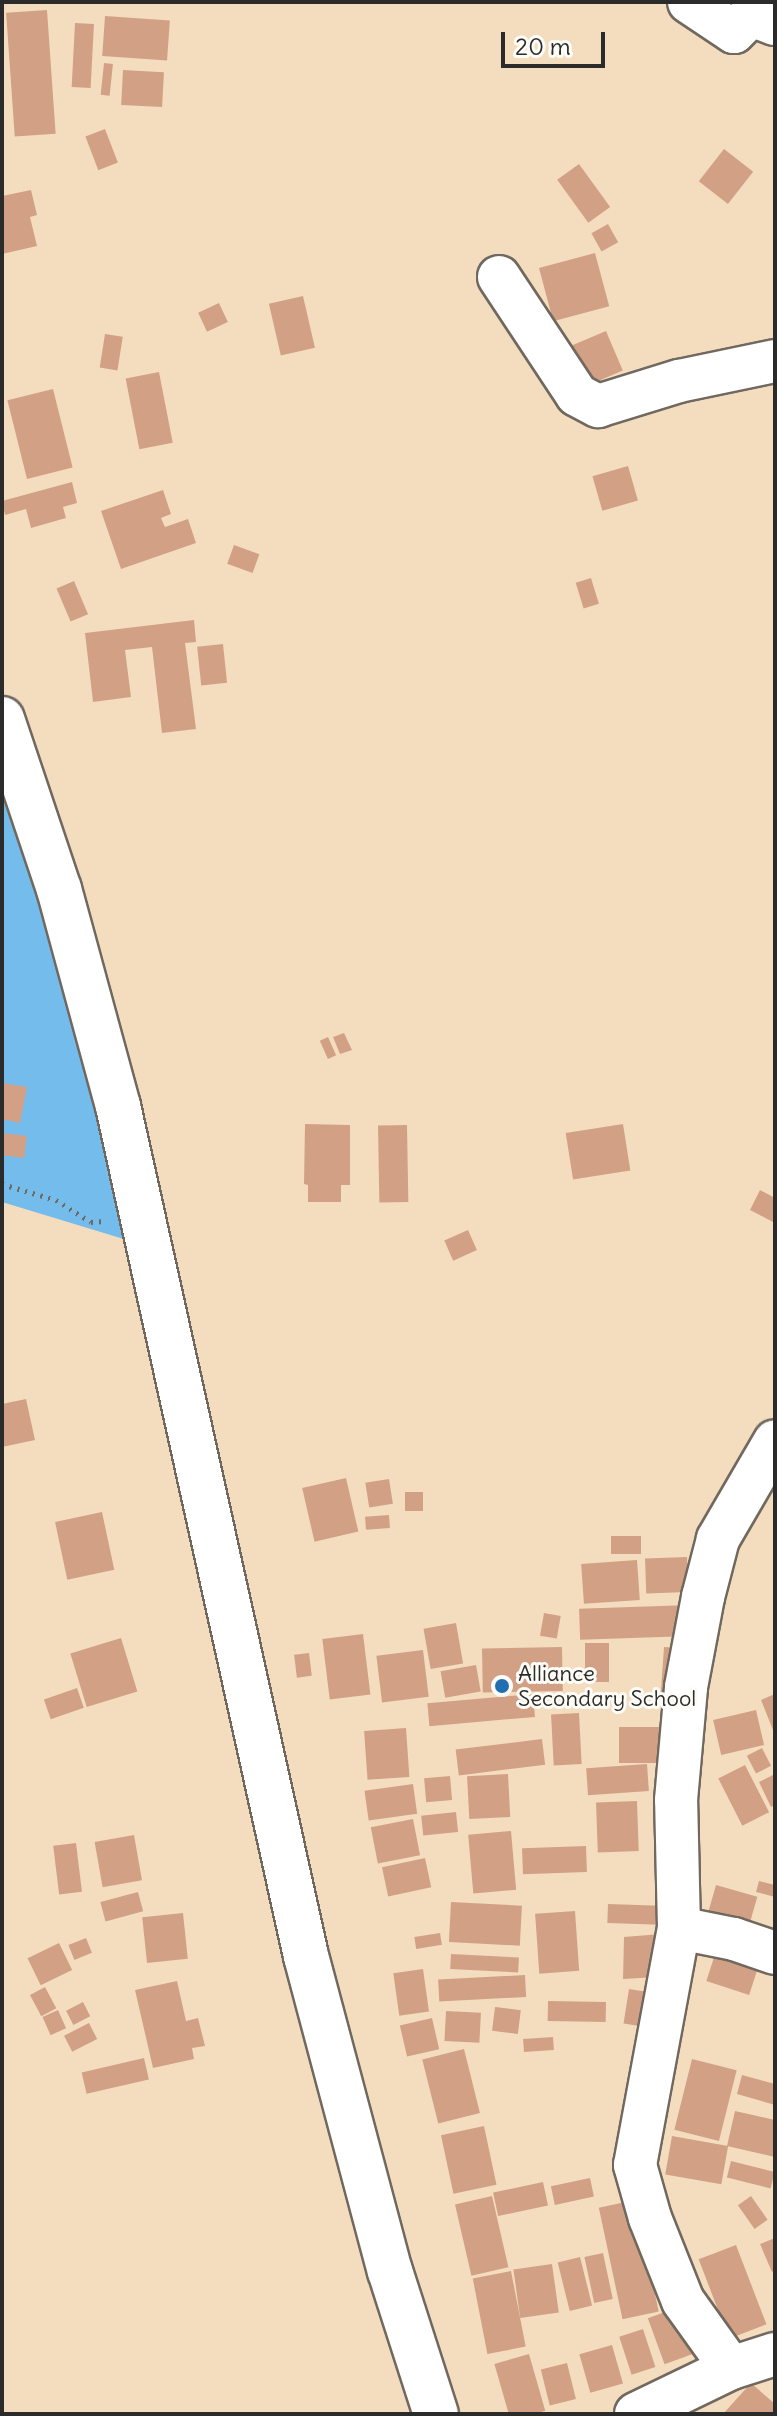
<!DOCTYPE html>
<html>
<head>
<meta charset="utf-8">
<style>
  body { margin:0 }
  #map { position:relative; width:777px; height:2416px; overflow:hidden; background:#f4ddbf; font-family:Delius,sans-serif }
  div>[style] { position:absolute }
  .water>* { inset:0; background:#73bceb }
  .building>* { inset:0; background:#d2a185; transform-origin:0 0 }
  .path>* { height:5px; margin-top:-2.5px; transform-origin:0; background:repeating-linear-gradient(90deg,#71695f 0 2px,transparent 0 8px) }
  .roads { filter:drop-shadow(2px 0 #71695f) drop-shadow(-2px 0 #71695f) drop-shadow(0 2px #71695f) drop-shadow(0 -2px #71695f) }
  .street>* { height:42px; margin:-21px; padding:0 21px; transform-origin:21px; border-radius:21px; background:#fff }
  .secondary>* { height:44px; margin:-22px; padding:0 22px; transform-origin:22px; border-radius:22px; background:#fff }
  .dots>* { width:22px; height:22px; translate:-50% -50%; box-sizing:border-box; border:4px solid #fdfcf7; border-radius:50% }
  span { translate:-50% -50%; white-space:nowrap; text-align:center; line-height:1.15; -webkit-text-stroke:6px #fdfcf7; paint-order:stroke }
  .poi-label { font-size:22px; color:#2b2b2b }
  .left { translate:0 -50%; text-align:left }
  .frame { position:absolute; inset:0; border:4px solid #2b2b2b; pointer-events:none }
  .scale { position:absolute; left:501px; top:32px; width:104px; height:36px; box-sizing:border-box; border:4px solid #2b2b2b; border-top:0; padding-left:10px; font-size:24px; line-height:28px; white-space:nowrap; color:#2b2b2b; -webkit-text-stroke:6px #fdfcf7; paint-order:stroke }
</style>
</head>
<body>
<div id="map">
  <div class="water">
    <i style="clip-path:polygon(2px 749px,150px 1247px,2px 1202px)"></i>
  </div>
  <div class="building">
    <i style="left:47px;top:10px;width:124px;height:41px;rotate:86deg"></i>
    <i style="left:105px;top:16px;width:65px;height:40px;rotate:4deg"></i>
    <i style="left:75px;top:23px;width:19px;height:64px;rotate:3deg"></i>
    <i style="left:104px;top:63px;width:9px;height:32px;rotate:6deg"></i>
    <i style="left:123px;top:70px;width:41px;height:35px;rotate:3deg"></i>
    <i style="left:105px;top:129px;width:36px;height:21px;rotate:69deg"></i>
    <i style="left:724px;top:149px;width:37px;height:41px;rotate:38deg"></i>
    <i style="left:579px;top:164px;width:53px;height:27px;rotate:54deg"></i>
    <i style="clip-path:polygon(31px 190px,37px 215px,30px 217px,37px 246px,2px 254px,2px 196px)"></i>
    <i style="left:608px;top:224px;width:21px;height:19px;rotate:61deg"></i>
    <i style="left:595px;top:253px;width:55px;height:58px;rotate:75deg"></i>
    <i style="left:303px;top:296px;width:53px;height:35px;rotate:77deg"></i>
    <i style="left:219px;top:303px;width:21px;height:23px;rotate:65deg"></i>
    <i style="left:606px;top:331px;width:43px;height:45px;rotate:67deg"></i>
    <i style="left:105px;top:334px;width:18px;height:34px;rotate:9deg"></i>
    <i style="left:159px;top:372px;width:72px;height:34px;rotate:79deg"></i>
    <i style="left:53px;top:389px;width:81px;height:47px;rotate:76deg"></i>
    <i style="left:628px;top:466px;width:36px;height:37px;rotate:74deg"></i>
    <i style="clip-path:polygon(72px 482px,77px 503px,63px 507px,66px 518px,31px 528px,26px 509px,5px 515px,2px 501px)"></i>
    <i style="clip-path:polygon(163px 490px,171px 514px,161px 518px,165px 527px,188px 519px,196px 543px,121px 569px,101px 511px)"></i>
    <i style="left:234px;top:545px;width:27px;height:20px;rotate:20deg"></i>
    <i style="left:591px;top:578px;width:27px;height:16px;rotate:73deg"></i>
    <i style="left:74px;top:581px;width:36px;height:19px;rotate:67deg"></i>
    <i style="clip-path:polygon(194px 620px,196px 642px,185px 643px,196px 729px,162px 733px,152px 647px,125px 650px,131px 697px,93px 702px,85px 633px)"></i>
    <i style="left:223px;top:644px;width:39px;height:26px;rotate:84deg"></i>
    <i style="clip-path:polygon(344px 1033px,352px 1050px,340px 1054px,333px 1037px)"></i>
    <i style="left:328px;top:1037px;width:20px;height:9px;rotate:66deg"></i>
    <i style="clip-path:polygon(2px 1083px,27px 1087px,20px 1123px,2px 1119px)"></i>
    <i style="clip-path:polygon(305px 1124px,350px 1125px,350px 1185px,341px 1185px,341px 1202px,308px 1202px,308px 1185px,304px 1184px)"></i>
    <i style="left:623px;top:1124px;width:47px;height:58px;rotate:81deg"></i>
    <i style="left:407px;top:1125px;width:77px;height:29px;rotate:89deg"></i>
    <i style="left:2px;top:1133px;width:25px;height:22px;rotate:7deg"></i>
    <i style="clip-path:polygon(760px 1190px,775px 1198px,775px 1223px,750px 1210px)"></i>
    <i style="left:468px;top:1230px;width:22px;height:26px;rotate:66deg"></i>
    <i style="clip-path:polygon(26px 1399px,35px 1440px,2px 1447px,2px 1404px)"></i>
    <i style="left:346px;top:1478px;width:55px;height:45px;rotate:77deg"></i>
    <i style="left:389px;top:1479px;width:25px;height:24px;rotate:81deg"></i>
    <i style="left:405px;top:1492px;width:18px;height:19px"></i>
    <i style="left:102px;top:1512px;width:59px;height:48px;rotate:78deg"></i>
    <i style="left:389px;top:1515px;width:13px;height:24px;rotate:86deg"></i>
    <i style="left:611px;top:1536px;width:30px;height:18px"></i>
    <i style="left:687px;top:1557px;width:35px;height:42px;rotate:88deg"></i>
    <i style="left:637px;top:1560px;width:40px;height:56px;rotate:86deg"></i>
    <i style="left:690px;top:1605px;width:31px;height:111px;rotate:88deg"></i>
    <i style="left:544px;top:1613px;width:17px;height:23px;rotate:10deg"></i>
    <i style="left:456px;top:1623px;width:41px;height:33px;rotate:80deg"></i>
    <i style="left:363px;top:1634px;width:61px;height:41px;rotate:83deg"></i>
    <i style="left:121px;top:1638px;width:56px;height:53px;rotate:73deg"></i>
    <i style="left:585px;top:1643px;width:24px;height:39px"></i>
    <i style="left:562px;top:1647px;width:44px;height:80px;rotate:89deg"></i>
    <i style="left:664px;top:1647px;width:16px;height:48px;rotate:4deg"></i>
    <i style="left:423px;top:1650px;width:47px;height:47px;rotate:83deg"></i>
    <i style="left:309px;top:1653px;width:23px;height:15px;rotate:83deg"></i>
    <i style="left:476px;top:1665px;width:27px;height:36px;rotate:80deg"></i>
    <i style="left:77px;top:1688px;width:21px;height:35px;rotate:71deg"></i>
    <i style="left:533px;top:1694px;width:23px;height:106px;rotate:85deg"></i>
    <i style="clip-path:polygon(775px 1694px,775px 1735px,761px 1700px)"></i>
    <i style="left:756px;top:1710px;width:36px;height:44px;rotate:77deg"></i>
    <i style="left:579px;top:1713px;width:51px;height:28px;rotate:87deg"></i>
    <i style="left:619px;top:1727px;width:45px;height:36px"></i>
    <i style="left:406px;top:1728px;width:49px;height:42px;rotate:86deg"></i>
    <i style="left:542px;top:1739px;width:26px;height:87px;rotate:83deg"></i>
    <i style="left:762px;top:1748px;width:20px;height:17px;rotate:63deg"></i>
    <i style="left:647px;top:1764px;width:27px;height:61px;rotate:86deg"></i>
    <i style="left:745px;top:1765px;width:53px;height:30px;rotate:63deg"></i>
    <i style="left:508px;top:1774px;width:43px;height:41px;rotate:87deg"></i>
    <i style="clip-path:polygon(775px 1774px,775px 1805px,771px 1807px,759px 1782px)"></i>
    <i style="left:450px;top:1776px;width:24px;height:26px;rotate:85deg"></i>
    <i style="left:413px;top:1784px;width:30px;height:49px;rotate:82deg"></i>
    <i style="left:637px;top:1801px;width:50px;height:41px;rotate:88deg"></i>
    <i style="left:456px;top:1812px;width:20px;height:35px;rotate:84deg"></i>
    <i style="left:413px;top:1819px;width:37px;height:43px;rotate:79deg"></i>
    <i style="left:511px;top:1831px;width:59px;height:43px;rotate:85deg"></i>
    <i style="left:134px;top:1835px;width:46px;height:40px;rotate:80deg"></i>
    <i style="left:76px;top:1843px;width:49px;height:23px;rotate:83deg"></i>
    <i style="left:586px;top:1846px;width:26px;height:64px;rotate:88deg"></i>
    <i style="left:425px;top:1858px;width:30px;height:44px;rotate:78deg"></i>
    <i style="clip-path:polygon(759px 1881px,775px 1885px,775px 1897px,756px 1892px)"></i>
    <i style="left:716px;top:1885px;width:43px;height:34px;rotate:16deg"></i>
    <i style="left:138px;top:1892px;width:20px;height:39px;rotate:75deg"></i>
    <i style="left:451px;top:1902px;width:71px;height:40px;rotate:3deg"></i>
    <i style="left:608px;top:1904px;width:60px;height:19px;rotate:2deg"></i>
    <i style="left:575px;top:1911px;width:60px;height:40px;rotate:86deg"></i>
    <i style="left:183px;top:1913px;width:46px;height:41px;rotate:84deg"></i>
    <i style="left:440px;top:1933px;width:12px;height:26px;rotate:81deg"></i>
    <i style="clip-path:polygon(661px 1934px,657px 1977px,623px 1979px,624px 1937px)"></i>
    <i style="left:86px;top:1938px;width:16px;height:19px;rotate:68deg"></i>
    <i style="left:719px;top:1942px;width:45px;height:41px;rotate:18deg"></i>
    <i style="left:59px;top:1943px;width:30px;height:35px;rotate:64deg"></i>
    <i style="left:451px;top:1954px;width:68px;height:15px;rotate:3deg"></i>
    <i style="left:423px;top:1969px;width:43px;height:30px;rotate:82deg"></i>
    <i style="left:525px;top:1975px;width:22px;height:87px;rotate:87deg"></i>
    <i style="clip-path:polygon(177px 1981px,186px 2021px,198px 2018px,205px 2046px,192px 2048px,194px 2059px,153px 2068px,135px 1990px)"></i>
    <i style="left:45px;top:1987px;width:24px;height:17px;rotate:62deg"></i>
    <i style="left:629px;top:1989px;width:30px;height:35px;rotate:9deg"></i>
    <i style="left:548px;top:2001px;width:58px;height:20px;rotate:1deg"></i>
    <i style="left:83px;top:2002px;width:16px;height:19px;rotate:63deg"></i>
    <i style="left:495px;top:2007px;width:26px;height:24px;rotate:7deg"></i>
    <i style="left:58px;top:2010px;width:20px;height:17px;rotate:66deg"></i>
    <i style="left:446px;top:2011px;width:35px;height:30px;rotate:3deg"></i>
    <i style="left:432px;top:2018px;width:32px;height:33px;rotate:77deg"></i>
    <i style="left:89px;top:2023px;width:18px;height:28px;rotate:63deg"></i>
    <i style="left:553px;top:2037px;width:13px;height:30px;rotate:86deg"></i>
    <i style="left:464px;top:2049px;width:66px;height:43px;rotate:76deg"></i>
    <i style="left:144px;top:2058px;width:22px;height:64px;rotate:77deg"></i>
    <i style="left:692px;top:2059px;width:46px;height:73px;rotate:14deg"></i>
    <i style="clip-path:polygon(742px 2075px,775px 2084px,775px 2105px,737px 2094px)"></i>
    <i style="clip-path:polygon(735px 2111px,775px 2120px,775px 2157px,727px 2146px)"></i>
    <i style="left:484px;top:2126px;width:60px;height:44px;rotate:78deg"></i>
    <i style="left:672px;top:2136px;width:57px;height:39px;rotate:10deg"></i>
    <i style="left:731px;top:2161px;width:45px;height:17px;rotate:14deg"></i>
    <i style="left:590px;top:2178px;width:19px;height:40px;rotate:78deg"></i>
    <i style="left:543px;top:2182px;width:24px;height:51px;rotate:78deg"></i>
    <i style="left:492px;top:2196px;width:73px;height:38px;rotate:77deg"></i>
    <i style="left:751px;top:2196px;width:29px;height:16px;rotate:55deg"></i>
    <i style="left:635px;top:2200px;width:114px;height:37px;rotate:78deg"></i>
    <i style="clip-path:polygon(775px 2238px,775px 2270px,772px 2272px,760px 2244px)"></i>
    <i style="left:736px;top:2245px;width:85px;height:40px;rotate:69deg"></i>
    <i style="left:603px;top:2253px;width:47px;height:19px;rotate:78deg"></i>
    <i style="left:580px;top:2257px;width:50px;height:23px;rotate:76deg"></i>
    <i style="left:552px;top:2264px;width:49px;height:39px;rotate:82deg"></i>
    <i style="left:511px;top:2271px;width:77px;height:39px;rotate:79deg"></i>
    <i style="left:676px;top:2308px;width:49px;height:30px;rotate:70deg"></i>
    <i style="left:643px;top:2329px;width:40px;height:25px;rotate:72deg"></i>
    <i style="left:612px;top:2345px;width:40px;height:34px;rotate:74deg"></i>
    <i style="left:529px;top:2354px;width:59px;height:36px;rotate:74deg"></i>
    <i style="left:567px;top:2363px;width:37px;height:27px;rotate:76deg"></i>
    <i style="clip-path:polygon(751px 2383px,775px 2404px,775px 2414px,723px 2414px)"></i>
  </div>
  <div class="path">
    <i style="left:2px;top:1184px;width:56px;rotate:16.5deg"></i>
    <i style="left:56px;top:1200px;width:41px;rotate:32.2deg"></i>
    <i style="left:91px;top:1222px;width:13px;rotate:-4deg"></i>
  </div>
  <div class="roads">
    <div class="street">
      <i style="left:689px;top:2px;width:54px;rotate:33.7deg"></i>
      <i style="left:734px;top:32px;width:18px;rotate:-45deg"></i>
      <i style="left:747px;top:19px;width:12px;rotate:-5deg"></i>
      <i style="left:759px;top:18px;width:17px;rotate:21deg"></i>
      <i style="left:499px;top:277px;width:141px;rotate:56.5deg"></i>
      <i style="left:577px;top:395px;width:24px;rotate:28deg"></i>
      <i style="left:598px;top:406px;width:85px;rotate:-17.2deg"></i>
      <i style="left:679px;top:381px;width:98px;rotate:-11.8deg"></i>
      <i style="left:679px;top:1928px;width:56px;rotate:11.3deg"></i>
      <i style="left:734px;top:1939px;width:43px;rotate:18.9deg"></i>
      <i style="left:731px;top:2368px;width:82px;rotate:-125.6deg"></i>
      <i style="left:683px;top:2301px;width:89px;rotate:-111.7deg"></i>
      <i style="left:650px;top:2218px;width:55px;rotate:-105.8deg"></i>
      <i style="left:635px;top:2165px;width:241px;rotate:-79.5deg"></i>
      <i style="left:679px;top:1928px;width:128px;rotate:-91.3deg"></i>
      <i style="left:676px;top:1800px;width:113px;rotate:-84.9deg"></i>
      <i style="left:686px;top:1687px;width:92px;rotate:-79.3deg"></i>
      <i style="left:703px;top:1597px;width:60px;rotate:-75.5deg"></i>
      <i style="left:718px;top:1539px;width:113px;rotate:-59.8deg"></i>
      <i style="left:636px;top:2414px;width:106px;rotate:-25.8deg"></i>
      <i style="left:731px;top:2368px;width:46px;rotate:-17.7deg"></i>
    </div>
    <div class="secondary">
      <i style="left:2px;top:719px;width:179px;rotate:71.5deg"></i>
      <i style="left:59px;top:889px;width:225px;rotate:74.8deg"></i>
      <i style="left:118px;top:1106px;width:871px;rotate:77.53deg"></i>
      <i style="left:306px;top:1956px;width:326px;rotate:75.1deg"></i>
      <i style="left:390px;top:2271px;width:150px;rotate:72.2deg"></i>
    </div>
  </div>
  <div class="dots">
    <i style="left:502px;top:1686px;background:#1f6fb2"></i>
  </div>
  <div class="poi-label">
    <span class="left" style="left:518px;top:1686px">Alliance<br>Secondary School</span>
  </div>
  <div class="frame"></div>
  <div class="scale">20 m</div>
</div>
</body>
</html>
